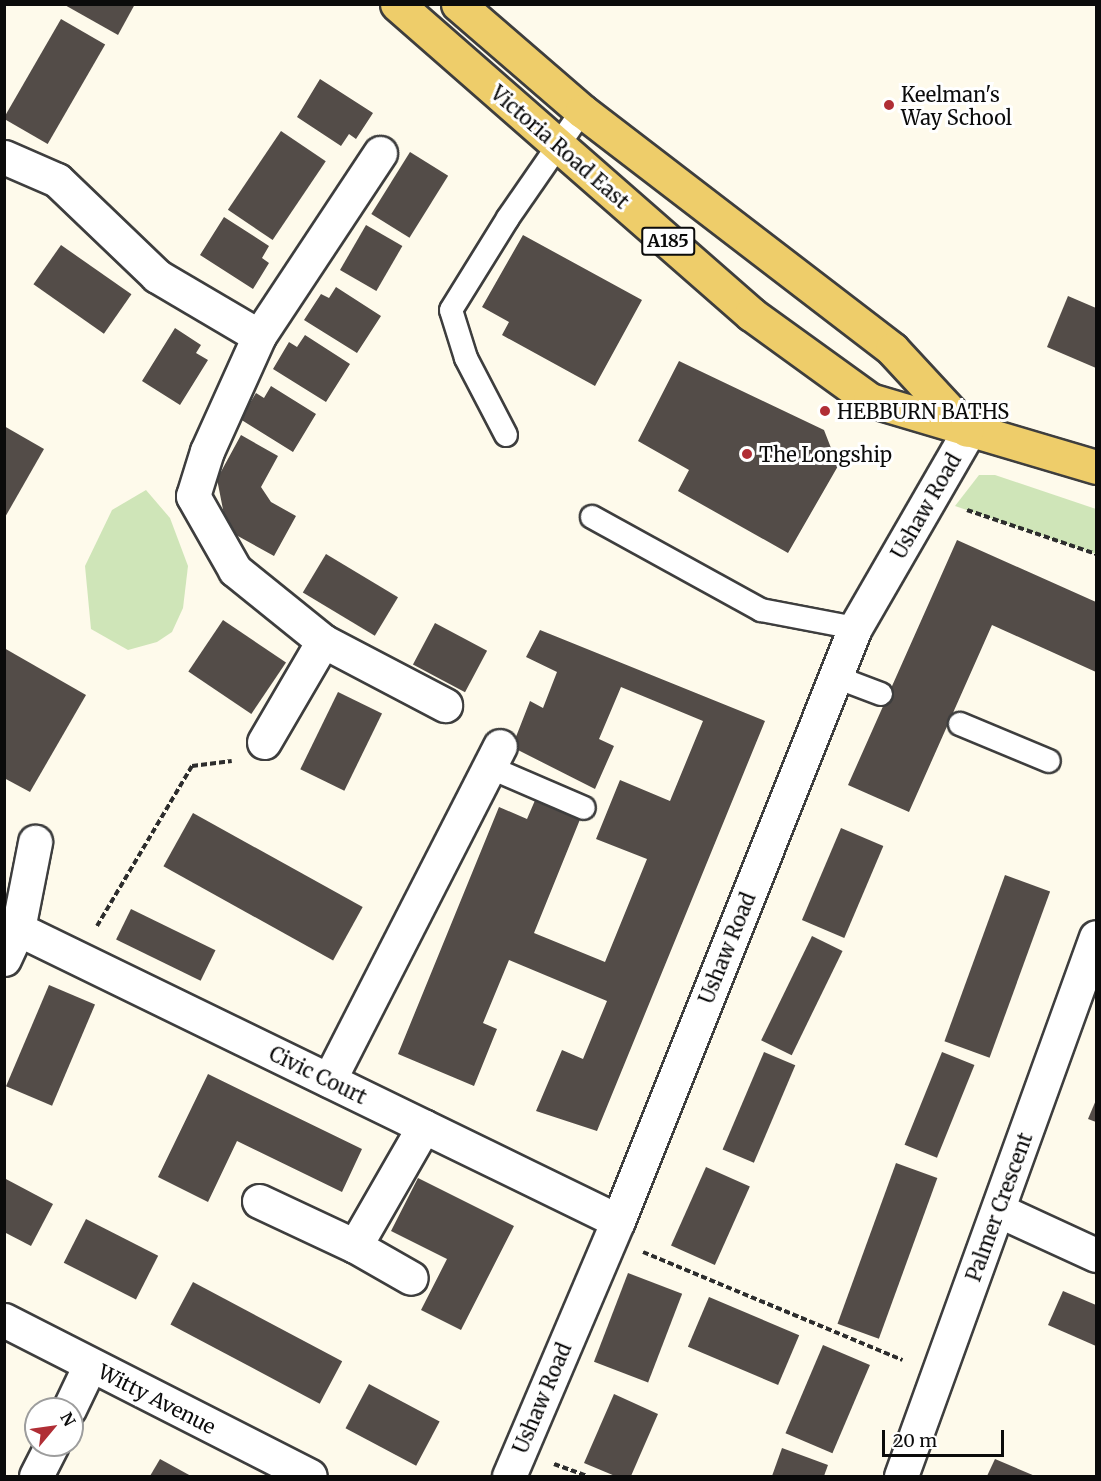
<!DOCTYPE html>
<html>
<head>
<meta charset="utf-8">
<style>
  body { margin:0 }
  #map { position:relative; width:1101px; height:1481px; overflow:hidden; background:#fefaeb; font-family:Merriweather,serif }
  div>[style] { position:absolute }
  .green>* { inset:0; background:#cfe5b8 }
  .building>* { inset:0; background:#534c48; transform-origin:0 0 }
  .path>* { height:4px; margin-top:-2px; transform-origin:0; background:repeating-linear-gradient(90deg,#2d2d2d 0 6px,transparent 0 9px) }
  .roads { filter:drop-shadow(2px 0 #3e3e3e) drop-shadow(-2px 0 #3e3e3e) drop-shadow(0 2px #3e3e3e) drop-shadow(0 -2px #3e3e3e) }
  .service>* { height:22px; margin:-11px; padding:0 11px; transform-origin:11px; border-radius:11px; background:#fff }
  .minor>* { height:33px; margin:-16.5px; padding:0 16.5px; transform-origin:16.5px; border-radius:16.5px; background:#fff }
  .primary>* { height:33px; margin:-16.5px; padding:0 16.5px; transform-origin:16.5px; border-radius:16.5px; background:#eecd6a }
  .dots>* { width:16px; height:16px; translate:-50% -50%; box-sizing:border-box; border:3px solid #fff; border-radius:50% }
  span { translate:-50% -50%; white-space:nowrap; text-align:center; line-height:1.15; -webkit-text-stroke:6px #fff; paint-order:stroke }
  .shield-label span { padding:2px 4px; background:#fff; border:2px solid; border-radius:4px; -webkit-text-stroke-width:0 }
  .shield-label { font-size:18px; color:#0b0b0b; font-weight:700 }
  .poi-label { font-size:20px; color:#0b0b0b }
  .left { translate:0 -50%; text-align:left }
  .street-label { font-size:20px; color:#0b0b0b }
  .frame { position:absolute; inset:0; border:6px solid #0b0b0b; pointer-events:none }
  .north { position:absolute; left:24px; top:1397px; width:60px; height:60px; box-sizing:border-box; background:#fff; border:2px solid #9d9d9d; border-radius:50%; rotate:61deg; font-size:16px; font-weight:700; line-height:24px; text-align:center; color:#0b0b0b }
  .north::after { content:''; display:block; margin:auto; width:21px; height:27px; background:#b02e35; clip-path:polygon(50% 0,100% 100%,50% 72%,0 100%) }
  .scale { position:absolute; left:882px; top:1430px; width:122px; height:27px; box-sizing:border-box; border:3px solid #0b0b0b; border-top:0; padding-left:8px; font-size:18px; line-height:21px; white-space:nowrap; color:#0b0b0b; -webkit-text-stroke:4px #fff; paint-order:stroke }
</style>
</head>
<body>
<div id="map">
  <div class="green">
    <i style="clip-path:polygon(979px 475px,995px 475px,1096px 509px,1096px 554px,955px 506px)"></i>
    <i style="clip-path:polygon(146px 490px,170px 518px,188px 566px,183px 608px,172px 632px,157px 642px,128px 650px,91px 629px,85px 566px,112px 510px)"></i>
  </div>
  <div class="building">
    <i style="clip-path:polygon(63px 4px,135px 4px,118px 35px)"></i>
    <i style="left:61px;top:19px;width:51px;height:115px;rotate:30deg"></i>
    <i style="clip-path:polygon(320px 79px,373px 113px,356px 139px,349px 134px,341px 146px,297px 117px)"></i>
    <i style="left:281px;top:131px;width:54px;height:95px;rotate:34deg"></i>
    <i style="left:410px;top:152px;width:45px;height:73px;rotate:32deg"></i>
    <i style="clip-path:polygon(224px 217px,269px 246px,262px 258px,269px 263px,253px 289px,200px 255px)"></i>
    <i style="left:366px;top:225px;width:42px;height:52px;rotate:30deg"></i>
    <i style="clip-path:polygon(523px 235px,642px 300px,595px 386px,502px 335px,509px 322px,482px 307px)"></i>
    <i style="left:61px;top:245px;width:86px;height:48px;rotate:35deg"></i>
    <i style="clip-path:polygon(336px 287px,381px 316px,357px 353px,304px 320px,321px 294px,329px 298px)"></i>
    <i style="clip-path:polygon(1068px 296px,1096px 308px,1096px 368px,1047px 347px)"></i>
    <i style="clip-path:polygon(175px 328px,201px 345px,196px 353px,208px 360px,180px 405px,142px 381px)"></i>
    <i style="clip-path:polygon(305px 335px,350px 364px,326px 402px,273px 369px,289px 342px,297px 347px)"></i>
    <i style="clip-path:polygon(679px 361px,824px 430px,838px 466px,788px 553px,678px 491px,689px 470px,638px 441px)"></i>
    <i style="clip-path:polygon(271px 386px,316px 414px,293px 452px,240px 419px,256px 393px,264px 398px)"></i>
    <i style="clip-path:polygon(4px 426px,44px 449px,4px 519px)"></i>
    <i style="clip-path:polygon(241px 435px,278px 456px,261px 487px,271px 502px,296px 516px,274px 556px,227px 530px,217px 479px)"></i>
    <i style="clip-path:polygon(957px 540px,1096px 602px,1096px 672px,992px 625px,909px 812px,848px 785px)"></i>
    <i style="left:326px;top:554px;width:84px;height:45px;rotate:31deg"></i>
    <i style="left:223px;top:620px;width:76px;height:62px;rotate:34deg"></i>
    <i style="left:435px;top:623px;width:59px;height:47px;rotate:28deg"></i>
    <i style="clip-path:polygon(540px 630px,765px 721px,597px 1131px,536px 1111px,562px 1050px,583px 1059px,607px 1001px,509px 960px,483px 1023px,497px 1029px,474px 1086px,398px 1054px,499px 807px,527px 819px,536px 798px,581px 817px,534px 933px,605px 962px,647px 859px,596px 839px,620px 780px,670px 801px,703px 721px,621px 687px,599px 739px,614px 746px,595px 789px,512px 747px,530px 701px,543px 708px,557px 672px,526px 657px)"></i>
    <i style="clip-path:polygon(4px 648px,86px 695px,30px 792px,4px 778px)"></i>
    <i style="left:338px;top:692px;width:49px;height:86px;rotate:26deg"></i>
    <i style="left:193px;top:813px;width:194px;height:61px;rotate:29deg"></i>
    <i style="left:841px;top:828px;width:46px;height:100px;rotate:23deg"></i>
    <i style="left:1005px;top:875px;width:48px;height:177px;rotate:20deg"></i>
    <i style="left:131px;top:909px;width:94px;height:34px;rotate:26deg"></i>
    <i style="left:812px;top:936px;width:34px;height:116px;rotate:26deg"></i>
    <i style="left:49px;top:985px;width:50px;height:110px;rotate:23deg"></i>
    <i style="left:764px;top:1052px;width:34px;height:106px;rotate:23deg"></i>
    <i style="left:942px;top:1052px;width:35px;height:100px;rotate:22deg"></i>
    <i style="clip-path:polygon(208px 1074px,362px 1149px,342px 1192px,237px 1141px,208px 1202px,158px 1177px)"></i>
    <i style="clip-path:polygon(1096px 1100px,1096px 1122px,1088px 1119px)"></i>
    <i style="left:896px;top:1163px;width:44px;height:171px;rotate:20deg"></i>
    <i style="left:706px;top:1167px;width:48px;height:86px;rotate:24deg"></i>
    <i style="clip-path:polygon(4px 1178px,53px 1204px,31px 1246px,4px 1232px)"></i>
    <i style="clip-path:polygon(418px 1178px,514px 1226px,461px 1330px,421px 1310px,447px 1259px,391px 1231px)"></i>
    <i style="left:86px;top:1219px;width:81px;height:49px;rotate:27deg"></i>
    <i style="left:628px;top:1273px;width:58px;height:95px;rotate:21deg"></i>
    <i style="left:193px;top:1282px;width:169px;height:48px;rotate:28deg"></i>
    <i style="clip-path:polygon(1063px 1291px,1096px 1305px,1096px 1346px,1048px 1325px)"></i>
    <i style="left:709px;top:1297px;width:98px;height:54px;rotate:23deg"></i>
    <i style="left:823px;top:1345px;width:51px;height:96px;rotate:23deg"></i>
    <i style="left:369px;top:1384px;width:80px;height:50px;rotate:28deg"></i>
    <i style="clip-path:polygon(614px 1394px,658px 1414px,631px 1476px,615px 1476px,584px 1463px)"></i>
    <i style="clip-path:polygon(782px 1448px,828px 1465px,824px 1476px,772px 1476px)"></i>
    <i style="clip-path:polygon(160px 1459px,191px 1476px,150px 1476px)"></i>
    <i style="clip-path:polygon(995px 1459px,1035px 1476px,987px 1476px)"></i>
  </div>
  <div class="path">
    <i style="left:967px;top:510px;width:136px;rotate:18.8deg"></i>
    <i style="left:97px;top:926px;width:186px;rotate:-59.3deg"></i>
    <i style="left:192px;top:766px;width:40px;rotate:-7.1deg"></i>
    <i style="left:643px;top:1252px;width:281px;rotate:22.6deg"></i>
    <i style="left:554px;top:1464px;width:35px;rotate:20deg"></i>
  </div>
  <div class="roads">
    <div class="service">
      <i style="left:506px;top:435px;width:87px;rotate:-117.5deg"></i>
      <i style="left:466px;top:358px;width:50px;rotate:-107.4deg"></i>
      <i style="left:451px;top:310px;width:108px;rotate:-58.2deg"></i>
      <i style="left:508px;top:218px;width:130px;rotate:-55.3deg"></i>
      <i style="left:592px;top:517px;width:193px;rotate:28.8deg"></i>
      <i style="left:761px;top:610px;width:96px;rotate:10.8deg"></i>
      <i style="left:836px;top:677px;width:48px;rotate:20.7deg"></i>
      <i style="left:960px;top:724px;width:96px;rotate:22.6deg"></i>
      <i style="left:489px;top:767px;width:103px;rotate:23.3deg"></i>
    </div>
    <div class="minor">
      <i style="left:380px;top:153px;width:219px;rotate:123.5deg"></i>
      <i style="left:259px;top:336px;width:126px;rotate:114.3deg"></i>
      <i style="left:207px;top:451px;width:47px;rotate:107.3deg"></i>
      <i style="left:193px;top:496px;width:85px;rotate:60.4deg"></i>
      <i style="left:235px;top:570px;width:113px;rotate:38.9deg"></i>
      <i style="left:323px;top:641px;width:138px;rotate:27.7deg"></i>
      <i style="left:4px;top:157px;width:58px;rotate:23.5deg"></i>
      <i style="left:57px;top:180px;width:139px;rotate:43.8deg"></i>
      <i style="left:157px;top:276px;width:118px;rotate:30.5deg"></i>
      <i style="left:264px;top:742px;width:117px;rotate:-59.7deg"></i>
      <i style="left:18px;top:929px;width:667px;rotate:25.95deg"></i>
      <i style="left:4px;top:959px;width:33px;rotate:-65deg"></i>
      <i style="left:18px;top:929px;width:89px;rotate:-78.9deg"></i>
      <i style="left:329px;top:1080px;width:375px;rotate:-62.9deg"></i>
      <i style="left:259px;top:1201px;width:106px;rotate:25.1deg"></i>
      <i style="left:355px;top:1246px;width:64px;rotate:29.7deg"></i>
      <i style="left:998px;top:1210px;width:108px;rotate:24.7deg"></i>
      <i style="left:355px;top:1246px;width:138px;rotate:-60.1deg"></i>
      <i style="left:4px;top:1320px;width:343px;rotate:27deg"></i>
      <i style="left:69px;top:1409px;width:49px;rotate:-64.5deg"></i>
      <i style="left:36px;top:1476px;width:35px;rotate:-63deg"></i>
      <i style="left:509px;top:1476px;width:277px;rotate:-66.9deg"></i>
      <i style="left:618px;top:1221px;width:639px;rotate:-68.22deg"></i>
      <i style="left:855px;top:628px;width:226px;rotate:-60deg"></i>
      <i style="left:901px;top:1476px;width:573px;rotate:-70.11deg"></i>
    </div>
    <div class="primary">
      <i style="left:397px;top:4px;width:471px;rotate:41.2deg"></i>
      <i style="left:751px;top:314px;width:147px;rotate:35.9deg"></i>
      <i style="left:870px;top:400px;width:236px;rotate:16.5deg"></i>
      <i style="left:458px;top:4px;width:164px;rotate:40.8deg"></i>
      <i style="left:582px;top:111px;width:391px;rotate:37.5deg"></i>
      <i style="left:892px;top:349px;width:110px;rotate:47.2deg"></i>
    </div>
  </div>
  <div class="dots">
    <i style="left:889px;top:105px;background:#b02e35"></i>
    <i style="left:825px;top:411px;background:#b02e35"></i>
    <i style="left:747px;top:454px;background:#b02e35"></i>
  </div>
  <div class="shield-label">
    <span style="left:668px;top:241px">A185</span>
  </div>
  <div class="poi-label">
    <span class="left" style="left:901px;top:106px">Keelman's<br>Way School</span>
    <span class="left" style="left:837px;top:411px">HEBBURN BATHS</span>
    <span class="left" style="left:759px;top:454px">The Longship</span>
  </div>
  <div class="street-label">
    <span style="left:560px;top:147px;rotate:41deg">Victoria Road East</span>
    <span style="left:926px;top:506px;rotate:-60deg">Ushaw Road</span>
    <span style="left:727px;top:948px;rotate:-68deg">Ushaw Road</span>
    <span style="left:318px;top:1075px;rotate:26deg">Civic Court</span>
    <span style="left:999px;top:1207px;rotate:-70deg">Palmer Crescent</span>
    <span style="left:542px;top:1398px;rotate:-67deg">Ushaw Road</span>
    <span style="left:157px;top:1399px;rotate:27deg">Witty Avenue</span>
  </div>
  <div class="frame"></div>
  <div class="north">N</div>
  <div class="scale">20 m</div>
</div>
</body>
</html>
